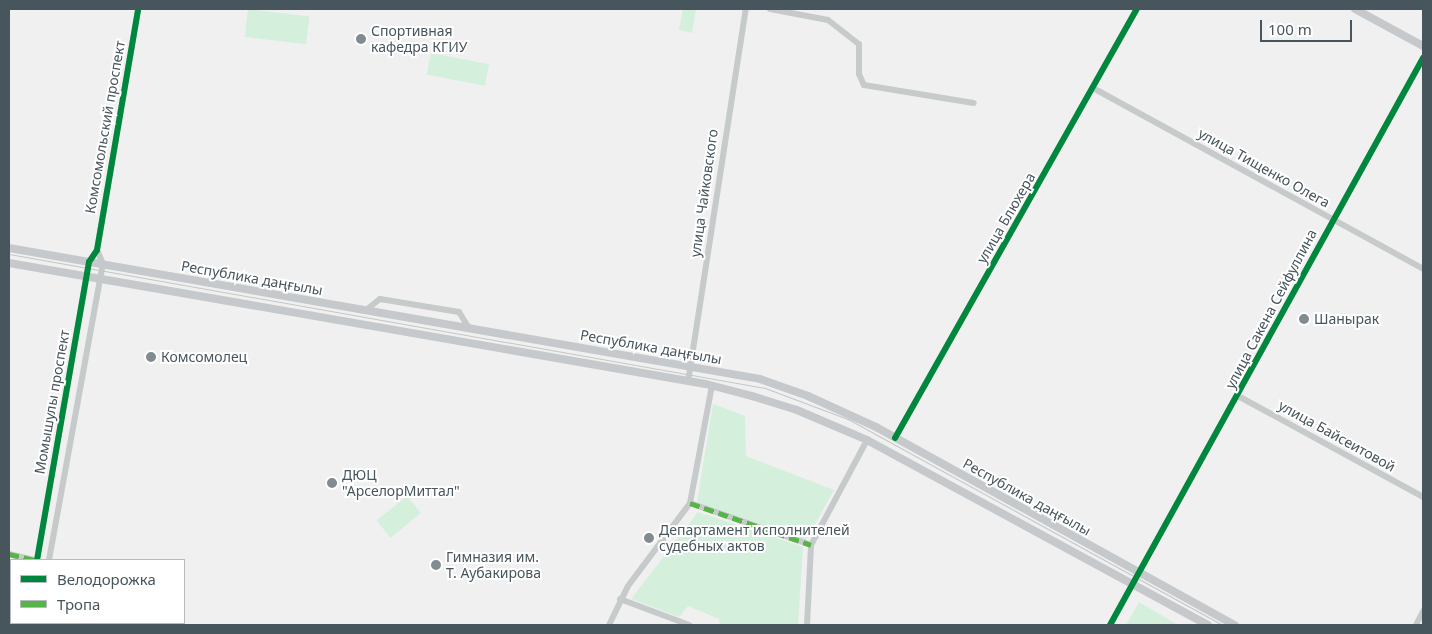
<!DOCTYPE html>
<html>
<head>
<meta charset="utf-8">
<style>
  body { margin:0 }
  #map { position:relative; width:1432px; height:634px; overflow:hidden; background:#f0f0f0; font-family:"Noto Sans",sans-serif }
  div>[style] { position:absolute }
  .green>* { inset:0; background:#d4efdc; transform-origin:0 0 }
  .minor>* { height:6px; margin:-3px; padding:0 3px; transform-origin:3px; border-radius:3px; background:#c7cacb }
  .major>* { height:8px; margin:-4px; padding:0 4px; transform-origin:4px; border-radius:4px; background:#c5c9cb }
  .tram>* { height:1px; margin:-0.5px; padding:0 0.5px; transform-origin:0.5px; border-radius:0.5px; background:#c3c6c6 }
  .quiet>* { height:5px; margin-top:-2.5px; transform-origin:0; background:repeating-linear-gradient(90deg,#57b448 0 10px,transparent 0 15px) }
  .cycleway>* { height:6px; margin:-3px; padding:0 3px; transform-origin:3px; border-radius:3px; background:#00873e }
  .dots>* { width:14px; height:14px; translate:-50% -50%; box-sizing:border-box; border:2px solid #fff; border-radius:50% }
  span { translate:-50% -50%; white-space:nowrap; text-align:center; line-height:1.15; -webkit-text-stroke:4px #fff; paint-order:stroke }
  .poi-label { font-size:14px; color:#47555c }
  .left { translate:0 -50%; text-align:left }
  .street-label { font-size:14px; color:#47555c }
  .frame { position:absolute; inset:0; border:10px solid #47555c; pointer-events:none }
  .legend { position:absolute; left:10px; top:559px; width:175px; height:65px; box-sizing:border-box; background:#fff; border:1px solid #b5bbbe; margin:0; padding:6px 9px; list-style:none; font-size:15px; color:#47555c }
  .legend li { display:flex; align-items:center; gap:10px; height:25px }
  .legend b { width:25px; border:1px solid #b5bbbe }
  .scale { position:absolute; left:1260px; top:20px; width:92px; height:22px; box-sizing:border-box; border:2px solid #47555c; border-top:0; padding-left:6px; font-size:15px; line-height:18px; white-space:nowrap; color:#47555c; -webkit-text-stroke:4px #fff; paint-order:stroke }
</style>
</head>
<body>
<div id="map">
  <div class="green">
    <i style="left:248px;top:9px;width:62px;height:28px;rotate:7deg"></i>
    <i style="clip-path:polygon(683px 9px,696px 9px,692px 33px,679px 30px)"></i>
    <i style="left:431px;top:53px;width:59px;height:22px;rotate:11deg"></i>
    <i style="clip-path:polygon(713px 404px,745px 416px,746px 456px,834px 490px,806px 540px,697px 502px)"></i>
    <i style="left:407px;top:496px;width:22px;height:39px;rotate:51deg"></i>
    <i style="clip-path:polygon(698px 512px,803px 547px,798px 625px,720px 625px,719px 619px,688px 606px,679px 617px,631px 599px)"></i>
    <i style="clip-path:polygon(1139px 602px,1178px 625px,1126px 625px)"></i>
  </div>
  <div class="minor">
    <i style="left:770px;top:9px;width:59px;rotate:10.7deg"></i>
    <i style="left:828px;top:20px;width:39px;rotate:38deg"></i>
    <i style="left:859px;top:44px;width:30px;rotate:90deg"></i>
    <i style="left:859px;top:74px;width:12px;rotate:66deg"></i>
    <i style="left:864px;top:85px;width:111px;rotate:9.3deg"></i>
    <i style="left:1093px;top:88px;width:376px;rotate:28.7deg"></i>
    <i style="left:365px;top:311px;width:19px;rotate:-39deg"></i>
    <i style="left:380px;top:299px;width:80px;rotate:9.3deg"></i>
    <i style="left:459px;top:312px;width:19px;rotate:58deg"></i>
    <i style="left:688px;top:382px;width:377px;rotate:-81.2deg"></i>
    <i style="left:1238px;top:396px;width:211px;rotate:28.6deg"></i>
    <i style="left:895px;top:438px;width:493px;rotate:-60.6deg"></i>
    <i style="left:690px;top:503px;width:128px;rotate:19.1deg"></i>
    <i style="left:9px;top:554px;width:27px;rotate:13deg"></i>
    <i style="left:37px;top:560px;width:303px;rotate:-80.1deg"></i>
    <i style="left:89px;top:262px;width:14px;rotate:-56deg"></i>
    <i style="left:97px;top:250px;width:244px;rotate:-80.3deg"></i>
    <i style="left:49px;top:560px;width:301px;rotate:-79.7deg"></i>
    <i style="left:103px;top:264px;width:15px;rotate:-113deg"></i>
    <i style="left:620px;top:599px;width:74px;rotate:20.6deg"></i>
    <i style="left:26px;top:625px;width:2px;rotate:-63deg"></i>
    <i style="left:38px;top:625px;width:2px;rotate:-90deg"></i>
    <i style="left:609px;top:625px;width:43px;rotate:-64deg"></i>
    <i style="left:628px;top:586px;width:104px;rotate:-53.2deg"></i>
    <i style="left:690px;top:503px;width:119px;rotate:-79.4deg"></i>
    <i style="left:807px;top:625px;width:80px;rotate:-87.1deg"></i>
    <i style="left:811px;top:545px;width:119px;rotate:-61.9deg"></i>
    <i style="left:1110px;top:625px;width:648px;rotate:-61.1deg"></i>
    <i style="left:1416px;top:625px;width:16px;rotate:-63deg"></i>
  </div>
  <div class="major">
    <i style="left:1355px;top:9px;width:77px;rotate:28.6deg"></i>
    <i style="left:9px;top:248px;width:762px;rotate:9.89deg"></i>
    <i style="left:760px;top:379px;width:51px;rotate:19.5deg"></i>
    <i style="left:808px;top:396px;width:75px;rotate:24.5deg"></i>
    <i style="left:876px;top:427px;width:410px;rotate:28.9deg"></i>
    <i style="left:9px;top:263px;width:707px;rotate:9.85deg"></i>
    <i style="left:706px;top:384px;width:48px;rotate:14.6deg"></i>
    <i style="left:752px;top:396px;width:47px;rotate:17.3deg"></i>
    <i style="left:797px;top:410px;width:76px;rotate:23.2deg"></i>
    <i style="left:867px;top:440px;width:388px;rotate:28.5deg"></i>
  </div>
  <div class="tram">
    <i style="left:9px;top:254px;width:768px;rotate:10.05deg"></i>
    <i style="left:765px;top:388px;width:89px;rotate:20.5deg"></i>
    <i style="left:848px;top:419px;width:428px;rotate:28.8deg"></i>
  </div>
  <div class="quiet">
    <i style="left:690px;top:503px;width:128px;rotate:19.1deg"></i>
    <i style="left:9px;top:554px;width:27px;rotate:13deg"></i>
  </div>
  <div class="cycleway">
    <i style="left:895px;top:438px;width:493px;rotate:-60.6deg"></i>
    <i style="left:37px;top:560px;width:303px;rotate:-80.1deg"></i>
    <i style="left:89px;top:262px;width:14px;rotate:-56deg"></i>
    <i style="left:97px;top:250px;width:244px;rotate:-80.3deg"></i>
    <i style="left:1110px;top:625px;width:648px;rotate:-61.1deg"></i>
  </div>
  <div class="dots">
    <i style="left:361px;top:39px;background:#828b90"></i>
    <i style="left:1304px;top:319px;background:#828b90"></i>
    <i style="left:151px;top:357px;background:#828b90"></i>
    <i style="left:332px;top:483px;background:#828b90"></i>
    <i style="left:649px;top:538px;background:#828b90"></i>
    <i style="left:436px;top:565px;background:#828b90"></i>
  </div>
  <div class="poi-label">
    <span class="left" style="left:371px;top:39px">Спортивная<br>кафедра КГИУ</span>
    <span class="left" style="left:1314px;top:319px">Шанырак</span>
    <span class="left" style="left:161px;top:357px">Комсомолец</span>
    <span class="left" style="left:342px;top:483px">ДЮЦ<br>"АрселорМиттал"</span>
    <span class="left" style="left:659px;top:538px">Департамент исполнителей<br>судебных актов</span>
    <span class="left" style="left:446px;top:565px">Гимназия им.<br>Т. Аубакирова</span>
  </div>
  <div class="street-label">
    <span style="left:105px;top:127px;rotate:-80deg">Комсомольский проспект</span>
    <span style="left:1264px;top:168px;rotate:29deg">улица Тищенко Олега</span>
    <span style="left:704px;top:193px;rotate:-82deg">улица Чайковского</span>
    <span style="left:1006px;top:218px;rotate:-60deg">улица Блюхера</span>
    <span style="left:252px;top:278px;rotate:10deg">Республика даңғылы</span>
    <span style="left:1271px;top:309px;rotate:-62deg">улица Сакена Сейфуллина</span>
    <span style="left:651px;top:347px;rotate:10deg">Республика даңғылы</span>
    <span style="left:52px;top:402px;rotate:-80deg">Момышулы проспект</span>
    <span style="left:1337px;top:436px;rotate:29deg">улица Байсеитовой</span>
    <span style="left:1027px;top:497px;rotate:29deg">Республика даңғылы</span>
  </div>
  <div class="frame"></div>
  <ul class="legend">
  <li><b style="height:6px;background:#00873e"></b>Велодорожка</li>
  <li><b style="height:6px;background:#57b448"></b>Тропа</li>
  </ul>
  <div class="scale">100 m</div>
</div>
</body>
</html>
